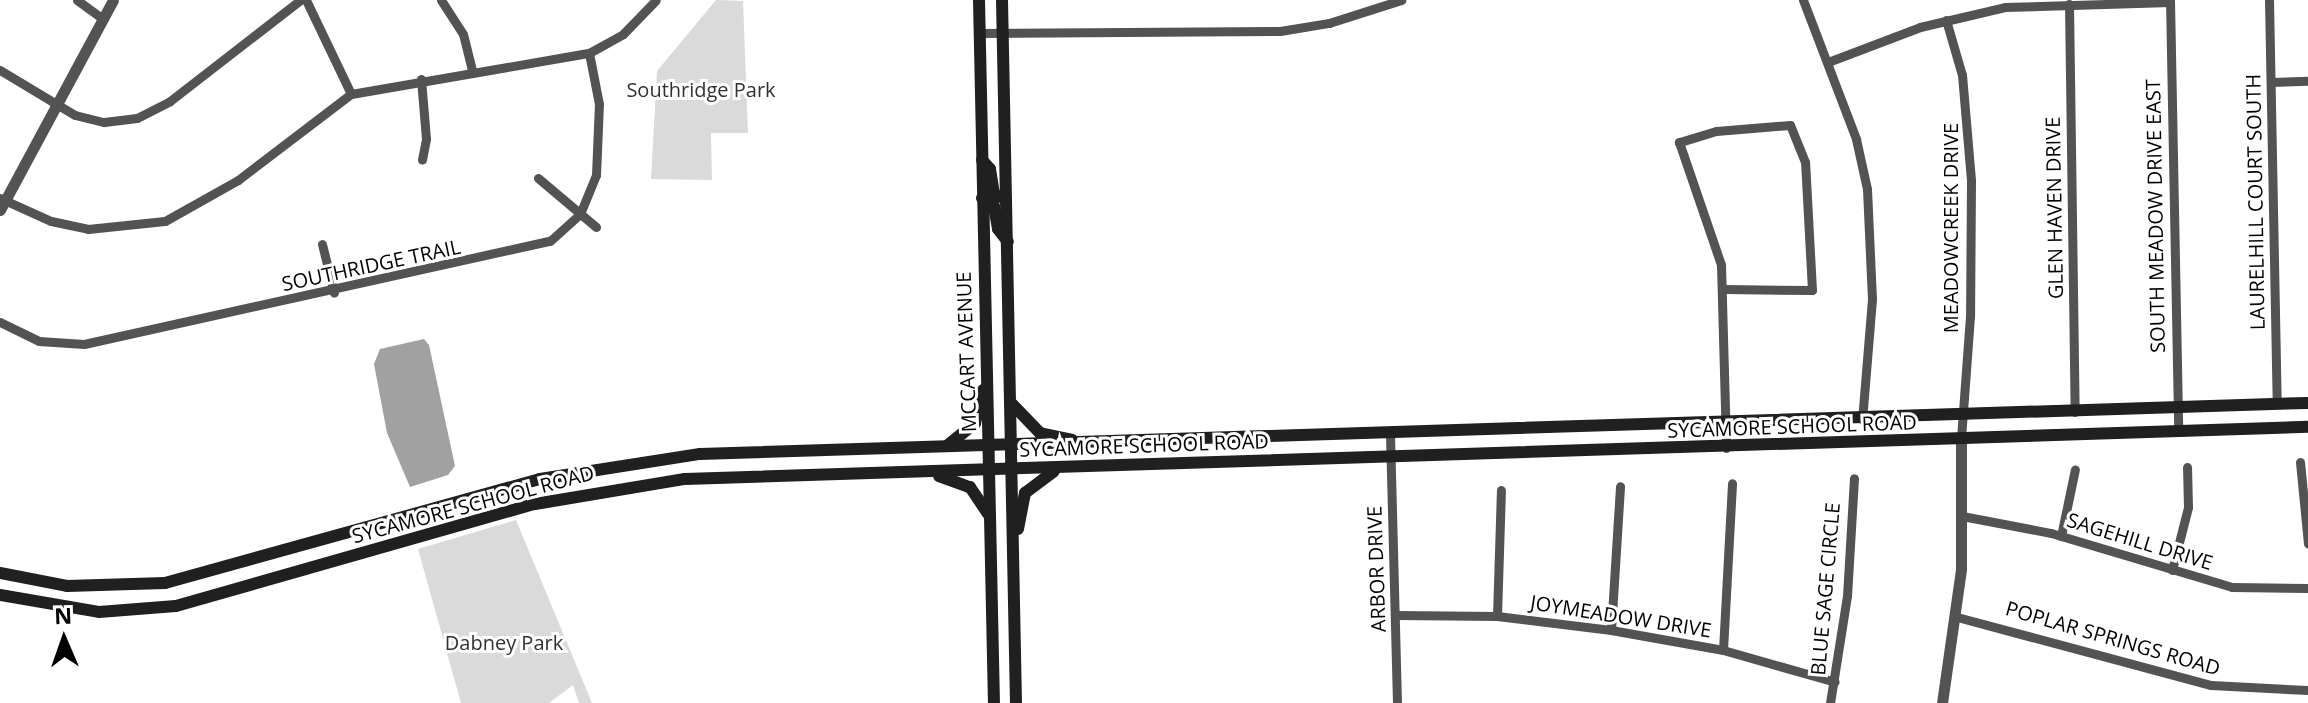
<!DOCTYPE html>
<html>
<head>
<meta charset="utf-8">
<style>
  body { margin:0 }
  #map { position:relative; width:2308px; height:703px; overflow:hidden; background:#fff; font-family:"Open Sans",sans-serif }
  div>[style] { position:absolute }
  .green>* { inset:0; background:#dadada }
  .water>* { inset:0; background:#a1a1a1 }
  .minor>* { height:9px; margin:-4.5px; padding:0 4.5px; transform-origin:4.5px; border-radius:4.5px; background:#535353 }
  .tertiary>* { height:11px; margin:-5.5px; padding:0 5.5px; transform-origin:5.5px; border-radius:5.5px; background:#535353 }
  .secondary>* { height:12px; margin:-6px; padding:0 6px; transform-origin:6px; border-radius:6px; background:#202020 }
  span { translate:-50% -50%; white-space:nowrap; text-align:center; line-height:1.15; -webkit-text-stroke:6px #fff; paint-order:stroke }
  .park-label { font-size:20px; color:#313131 }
  .street-label { font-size:20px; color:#000 }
  .north { position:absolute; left:24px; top:599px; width:80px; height:80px; -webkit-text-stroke:6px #fff; paint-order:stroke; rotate:358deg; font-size:22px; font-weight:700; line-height:32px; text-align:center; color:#000 }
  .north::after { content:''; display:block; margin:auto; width:28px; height:36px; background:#000; clip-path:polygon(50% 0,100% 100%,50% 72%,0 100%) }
</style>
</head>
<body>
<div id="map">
  <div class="green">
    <i style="clip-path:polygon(716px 0,743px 1px,748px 133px,711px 133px,712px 180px,651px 179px,657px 71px)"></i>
    <i style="clip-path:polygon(516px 520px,592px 703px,579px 703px,573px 685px,549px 703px,461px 703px,418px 549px)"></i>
  </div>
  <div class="water">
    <i style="clip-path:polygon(424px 339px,429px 345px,455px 466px,448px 475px,410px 487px,387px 433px,374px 364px,380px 349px)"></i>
  </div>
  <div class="minor">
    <i style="left:77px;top:0;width:32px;rotate:36deg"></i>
    <i style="left:306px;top:0;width:104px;rotate:64.4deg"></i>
    <i style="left:441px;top:0;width:40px;rotate:57.1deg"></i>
    <i style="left:463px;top:34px;width:38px;rotate:76deg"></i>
    <i style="left:1803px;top:0;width:149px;rotate:69.1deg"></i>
    <i style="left:1856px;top:139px;width:51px;rotate:77.6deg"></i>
    <i style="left:1867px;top:189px;width:110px;rotate:87.4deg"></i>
    <i style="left:1872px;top:299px;width:121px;rotate:94.7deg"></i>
    <i style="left:2170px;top:0;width:431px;rotate:88.9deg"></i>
    <i style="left:2269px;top:0;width:404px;rotate:88.9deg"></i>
    <i style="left:2069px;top:4px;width:408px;rotate:89.2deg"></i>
    <i style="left:1946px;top:20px;width:57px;rotate:73.8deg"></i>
    <i style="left:1962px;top:75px;width:106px;rotate:85.1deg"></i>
    <i style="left:1971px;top:181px;width:135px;rotate:90.4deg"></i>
    <i style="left:1970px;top:316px;width:123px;rotate:94.2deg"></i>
    <i style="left:980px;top:33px;width:300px;rotate:-0.4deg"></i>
    <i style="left:1280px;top:31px;width:50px;rotate:-9.3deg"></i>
    <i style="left:1329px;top:23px;width:76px;rotate:-17.7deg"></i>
    <i style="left:1828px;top:62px;width:98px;rotate:-20.8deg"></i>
    <i style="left:1920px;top:27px;width:87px;rotate:-13.2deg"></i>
    <i style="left:2005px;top:7px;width:165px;rotate:-1.7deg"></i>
    <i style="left:0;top:70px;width:87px;rotate:31deg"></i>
    <i style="left:75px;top:115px;width:30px;rotate:14deg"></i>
    <i style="left:104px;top:122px;width:33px;rotate:-7deg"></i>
    <i style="left:137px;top:118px;width:37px;rotate:-27deg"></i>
    <i style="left:170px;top:101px;width:165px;rotate:-37.8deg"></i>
    <i style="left:421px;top:79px;width:60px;rotate:85.2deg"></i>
    <i style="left:426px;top:139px;width:21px;rotate:101deg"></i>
    <i style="left:2271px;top:82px;width:37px;rotate:-2deg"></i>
    <i style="left:538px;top:178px;width:76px;rotate:40.2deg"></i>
    <i style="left:0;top:198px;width:56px;rotate:24.3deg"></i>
    <i style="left:51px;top:221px;width:38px;rotate:12deg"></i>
    <i style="left:88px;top:229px;width:77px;rotate:-5.9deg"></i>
    <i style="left:165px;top:221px;width:84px;rotate:-29.3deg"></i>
    <i style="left:238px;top:180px;width:142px;rotate:-37.3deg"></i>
    <i style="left:351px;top:94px;width:242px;rotate:-9.8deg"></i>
    <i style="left:589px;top:53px;width:39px;rotate:-29deg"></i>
    <i style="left:623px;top:34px;width:47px;rotate:-45.9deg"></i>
    <i style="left:322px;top:244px;width:50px;rotate:76.2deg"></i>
    <i style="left:1724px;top:289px;width:88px;rotate:0.7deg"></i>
    <i style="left:1812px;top:290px;width:128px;rotate:-93.1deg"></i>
    <i style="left:1805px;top:162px;width:40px;rotate:-112deg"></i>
    <i style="left:1790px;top:125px;width:74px;rotate:175.4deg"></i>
    <i style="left:1716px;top:131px;width:39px;rotate:163deg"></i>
    <i style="left:1679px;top:142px;width:130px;rotate:71.1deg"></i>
    <i style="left:1721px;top:265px;width:183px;rotate:88.4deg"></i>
    <i style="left:0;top:322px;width:43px;rotate:26deg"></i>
    <i style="left:39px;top:341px;width:45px;rotate:3.8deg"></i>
    <i style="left:84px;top:344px;width:477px;rotate:-12.5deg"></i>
    <i style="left:550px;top:241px;width:40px;rotate:-42deg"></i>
    <i style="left:580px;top:214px;width:42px;rotate:-67.7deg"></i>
    <i style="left:596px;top:175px;width:71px;rotate:-87.6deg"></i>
    <i style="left:599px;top:104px;width:52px;rotate:-101.1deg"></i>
    <i style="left:1390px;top:435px;width:268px;rotate:88.5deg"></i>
    <i style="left:2300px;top:462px;width:82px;rotate:84.4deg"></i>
    <i style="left:1962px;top:516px;width:91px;rotate:10.8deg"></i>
    <i style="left:2051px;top:533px;width:189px;rotate:16.6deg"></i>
    <i style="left:2232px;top:587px;width:76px;rotate:0.8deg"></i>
    <i style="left:2061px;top:536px;width:68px;rotate:-78.2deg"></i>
    <i style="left:2172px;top:570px;width:65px;rotate:-75.7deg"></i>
    <i style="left:2188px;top:507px;width:40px;rotate:-91.4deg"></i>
    <i style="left:1396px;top:615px;width:101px;rotate:0.6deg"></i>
    <i style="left:1497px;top:616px;width:115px;rotate:7deg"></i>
    <i style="left:1611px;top:630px;width:114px;rotate:10.1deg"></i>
    <i style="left:1723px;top:650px;width:116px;rotate:15.9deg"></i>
    <i style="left:1497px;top:616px;width:126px;rotate:-88.2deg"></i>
    <i style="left:1957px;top:617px;width:263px;rotate:15deg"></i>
    <i style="left:2211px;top:685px;width:97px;rotate:3deg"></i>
    <i style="left:1611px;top:630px;width:144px;rotate:-86.4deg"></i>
    <i style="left:1723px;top:650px;width:167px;rotate:-86.9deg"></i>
    <i style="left:1830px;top:703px;width:108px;rotate:-81deg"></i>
    <i style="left:1847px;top:596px;width:118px;rotate:-86.6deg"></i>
  </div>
  <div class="tertiary">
    <i style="left:0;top:210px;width:238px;rotate:-61.7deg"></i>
    <i style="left:1942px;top:703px;width:135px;rotate:-81.9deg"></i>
    <i style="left:1961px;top:569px;width:130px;rotate:-90deg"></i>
  </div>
  <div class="secondary">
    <i style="left:979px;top:0;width:703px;rotate:88.78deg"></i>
    <i style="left:1002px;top:0;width:703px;rotate:88.86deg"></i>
    <i style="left:982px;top:160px;width:12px;rotate:48deg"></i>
    <i style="left:990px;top:169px;width:25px;rotate:81deg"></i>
    <i style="left:994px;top:194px;width:13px;rotate:23deg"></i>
    <i style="left:982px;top:198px;width:14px;rotate:34deg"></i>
    <i style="left:994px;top:206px;width:23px;rotate:80deg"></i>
    <i style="left:998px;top:229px;width:16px;rotate:52deg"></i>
    <i style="left:1012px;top:404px;width:40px;rotate:46deg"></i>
    <i style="left:1040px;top:433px;width:33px;rotate:12deg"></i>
    <i style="left:948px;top:445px;width:35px;rotate:-39deg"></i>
    <i style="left:975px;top:423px;width:34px;rotate:-76deg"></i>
    <i style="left:939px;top:476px;width:33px;rotate:20deg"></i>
    <i style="left:970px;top:487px;width:32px;rotate:56deg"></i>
    <i style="left:1018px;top:529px;width:37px;rotate:-79deg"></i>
    <i style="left:1025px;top:493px;width:36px;rotate:-37deg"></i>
    <i style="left:0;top:573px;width:68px;rotate:11deg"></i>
    <i style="left:67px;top:586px;width:98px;rotate:-1.8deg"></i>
    <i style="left:165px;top:583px;width:389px;rotate:-15.5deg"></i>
    <i style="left:540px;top:479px;width:162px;rotate:-8.9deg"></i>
    <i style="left:700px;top:454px;width:1609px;rotate:-1.82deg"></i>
    <i style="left:0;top:595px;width:100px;rotate:9.7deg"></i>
    <i style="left:99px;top:612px;width:77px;rotate:-4.5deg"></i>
    <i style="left:176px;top:606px;width:373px;rotate:-15.9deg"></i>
    <i style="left:535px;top:504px;width:152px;rotate:-9.5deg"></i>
    <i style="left:685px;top:479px;width:1624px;rotate:-1.84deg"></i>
  </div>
  <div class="park-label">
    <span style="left:701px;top:89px">Southridge Park</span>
    <span style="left:504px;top:642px">Dabney Park</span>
  </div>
  <div class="street-label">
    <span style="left:2255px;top:202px;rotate:-91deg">LAURELHILL COURT SOUTH</span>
    <span style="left:2054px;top:208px;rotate:-91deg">GLEN HAVEN DRIVE</span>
    <span style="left:2155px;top:216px;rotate:-91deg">SOUTH MEADOW DRIVE EAST</span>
    <span style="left:1950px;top:228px;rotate:-90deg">MEADOWCREEK DRIVE</span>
    <span style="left:371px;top:265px;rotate:-12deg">SOUTHRIDGE TRAIL</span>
    <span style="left:966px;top:352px;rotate:-92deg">MCCART AVENUE</span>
    <span style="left:1792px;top:426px;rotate:-2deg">SYCAMORE SCHOOL ROAD</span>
    <span style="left:1144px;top:445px;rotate:-2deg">SYCAMORE SCHOOL ROAD</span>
    <span style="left:473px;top:504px;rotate:-15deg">SYCAMORE SCHOOL ROAD</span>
    <span style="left:2140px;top:541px;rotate:17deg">SAGEHILL DRIVE</span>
    <span style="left:1376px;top:569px;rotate:-92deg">ARBOR DRIVE</span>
    <span style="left:1825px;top:589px;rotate:-85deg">BLUE SAGE CIRCLE</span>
    <span style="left:1621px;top:616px;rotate:9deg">JOYMEADOW DRIVE</span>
    <span style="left:2113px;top:638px;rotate:16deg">POPLAR SPRINGS ROAD</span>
  </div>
  <div class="north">N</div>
</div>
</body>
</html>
